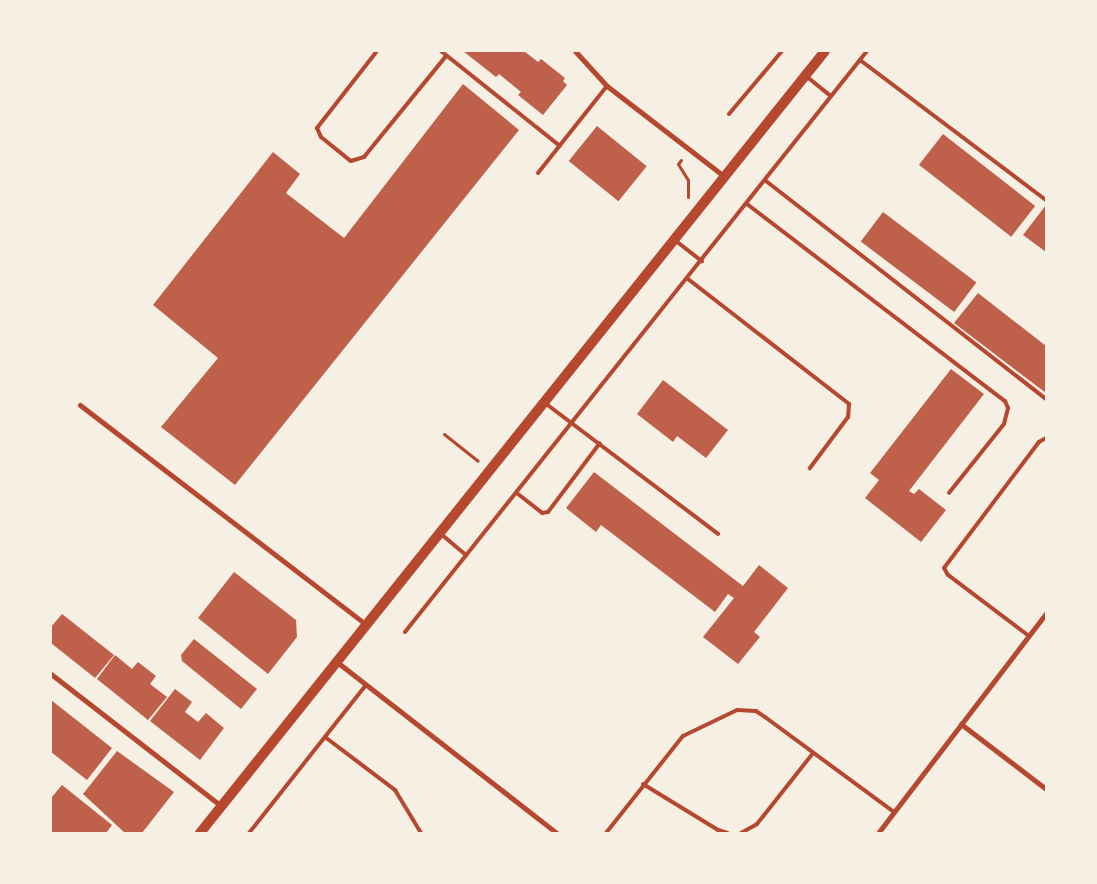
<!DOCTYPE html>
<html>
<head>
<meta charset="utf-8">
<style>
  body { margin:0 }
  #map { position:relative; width:1097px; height:884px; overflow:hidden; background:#f6efe4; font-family:Quicksand,sans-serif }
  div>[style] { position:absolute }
  .building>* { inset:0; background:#bf614a; transform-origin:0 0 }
  .path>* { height:3px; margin:-1.5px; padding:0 1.5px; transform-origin:1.5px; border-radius:1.5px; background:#b5482f }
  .service>* { height:4px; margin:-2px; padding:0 2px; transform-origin:2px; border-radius:2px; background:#b5482f }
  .minor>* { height:5px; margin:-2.5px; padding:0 2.5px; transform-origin:2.5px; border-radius:2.5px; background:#b5482f }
  .secondary>* { height:10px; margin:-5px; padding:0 5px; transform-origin:5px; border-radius:5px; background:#b5482f }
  span { translate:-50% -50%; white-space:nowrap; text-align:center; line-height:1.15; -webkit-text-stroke:4.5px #f6efe4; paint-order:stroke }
  .frame { position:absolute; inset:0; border:52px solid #f6efe4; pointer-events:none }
</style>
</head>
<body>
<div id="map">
  <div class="building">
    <i style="clip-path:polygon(463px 51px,524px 51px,538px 62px,541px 59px,565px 78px,563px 81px,567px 85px,543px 115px,518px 95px,521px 92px,499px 74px,496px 77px)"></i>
    <i style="clip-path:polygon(463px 84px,519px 130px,235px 485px,161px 427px,218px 358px,153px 305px,273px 152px,300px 174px,286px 193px,344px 238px)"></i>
    <i style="left:597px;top:126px;width:64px;height:45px;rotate:39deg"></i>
    <i style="left:943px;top:134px;width:117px;height:39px;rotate:38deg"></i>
    <i style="clip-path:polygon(1046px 205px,1046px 252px,1023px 235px)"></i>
    <i style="left:883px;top:212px;width:117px;height:37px;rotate:37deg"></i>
    <i style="clip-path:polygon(978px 293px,1046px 346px,1046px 393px,954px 323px)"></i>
    <i style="clip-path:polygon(951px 369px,984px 394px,909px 491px,914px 494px,919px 489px,946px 510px,921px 542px,865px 498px,879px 480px,870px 473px)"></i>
    <i style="clip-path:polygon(663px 380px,728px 430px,706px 458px,677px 436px,673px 442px,637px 414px)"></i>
    <i style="clip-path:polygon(594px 472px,743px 586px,759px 565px,788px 588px,754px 632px,760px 637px,738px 664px,703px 637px,734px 598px,728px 594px,715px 612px,601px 525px,596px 532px,566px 508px)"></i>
    <i style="clip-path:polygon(234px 572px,296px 620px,297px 637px,268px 674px,198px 618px)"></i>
    <i style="clip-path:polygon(62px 614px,114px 655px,95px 678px,51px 643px,51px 627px)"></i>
    <i style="clip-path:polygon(194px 639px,257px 689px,241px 709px,182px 661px,181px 655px)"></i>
    <i style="clip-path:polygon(115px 655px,132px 669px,138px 662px,156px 676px,150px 684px,167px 697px,148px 720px,97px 679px)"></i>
    <i style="clip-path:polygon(175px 689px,192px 702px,185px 712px,198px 722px,206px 713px,224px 728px,200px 760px,150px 721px)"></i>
    <i style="clip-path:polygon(51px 700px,112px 748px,87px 780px,51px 752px)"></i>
    <i style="clip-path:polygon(117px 751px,174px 792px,142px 833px,125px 833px,83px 794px)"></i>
    <i style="clip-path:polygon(62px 785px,112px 825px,106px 833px,51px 833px,51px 798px)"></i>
  </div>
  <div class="path">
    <i style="left:681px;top:160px;width:5px;rotate:127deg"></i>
    <i style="left:678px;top:164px;width:19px;rotate:58deg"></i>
    <i style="left:688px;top:180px;width:17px;rotate:90deg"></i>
    <i style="left:444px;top:434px;width:43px;rotate:38.5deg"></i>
  </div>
  <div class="service">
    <i style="left:377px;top:51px;width:98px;rotate:127.9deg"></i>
    <i style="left:317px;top:128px;width:10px;rotate:66deg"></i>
    <i style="left:321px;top:137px;width:38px;rotate:39deg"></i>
    <i style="left:351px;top:161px;width:14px;rotate:-17deg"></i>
    <i style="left:364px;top:157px;width:130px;rotate:-50.9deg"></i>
    <i style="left:441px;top:51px;width:152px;rotate:38.6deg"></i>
    <i style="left:860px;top:60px;width:233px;rotate:37deg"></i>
    <i style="left:806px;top:76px;width:32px;rotate:39deg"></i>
    <i style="left:729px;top:114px;width:82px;rotate:-49.9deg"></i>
    <i style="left:538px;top:173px;width:111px;rotate:-51.6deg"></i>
    <i style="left:766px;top:181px;width:355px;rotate:37.9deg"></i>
    <i style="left:747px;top:204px;width:325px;rotate:37.4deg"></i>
    <i style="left:1005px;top:401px;width:8px;rotate:67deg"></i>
    <i style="left:1008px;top:408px;width:16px;rotate:104deg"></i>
    <i style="left:1004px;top:424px;width:88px;rotate:128.6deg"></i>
    <i style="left:676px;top:241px;width:33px;rotate:38deg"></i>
    <i style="left:688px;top:279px;width:204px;rotate:37.8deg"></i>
    <i style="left:849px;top:404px;width:13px;rotate:94deg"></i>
    <i style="left:848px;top:417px;width:64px;rotate:126.7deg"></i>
    <i style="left:545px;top:403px;width:217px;rotate:37.1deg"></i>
    <i style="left:518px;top:494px;width:31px;rotate:38deg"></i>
    <i style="left:542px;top:513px;width:6px;rotate:-9deg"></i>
    <i style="left:548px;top:512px;width:86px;rotate:-53deg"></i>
    <i style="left:441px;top:534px;width:33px;rotate:40deg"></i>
    <i style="left:405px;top:632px;width:742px;rotate:-51.51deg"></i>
    <i style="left:1029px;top:636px;width:101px;rotate:-143deg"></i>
    <i style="left:948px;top:575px;width:8px;rotate:-120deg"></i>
    <i style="left:944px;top:568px;width:158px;rotate:-53deg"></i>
    <i style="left:1039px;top:442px;width:8px;rotate:-30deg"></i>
    <i style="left:325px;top:737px;width:88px;rotate:37.1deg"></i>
    <i style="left:395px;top:790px;width:50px;rotate:58.8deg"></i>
    <i style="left:643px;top:784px;width:88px;rotate:31.5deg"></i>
    <i style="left:718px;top:830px;width:10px;rotate:17deg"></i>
    <i style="left:249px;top:833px;width:189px;rotate:-51.7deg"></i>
    <i style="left:606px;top:833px;width:124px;rotate:-51.6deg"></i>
    <i style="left:683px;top:736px;width:60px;rotate:-25.7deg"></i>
    <i style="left:737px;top:710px;width:19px;rotate:3deg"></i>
    <i style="left:756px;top:711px;width:11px;rotate:34deg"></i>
    <i style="left:765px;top:717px;width:160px;rotate:36.4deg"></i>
    <i style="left:741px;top:833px;width:18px;rotate:-29deg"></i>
    <i style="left:757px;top:824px;width:90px;rotate:-51.7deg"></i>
  </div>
  <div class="minor">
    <i style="left:575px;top:51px;width:47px;rotate:47.6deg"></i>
    <i style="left:607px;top:86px;width:149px;rotate:37.6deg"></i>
    <i style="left:80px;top:405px;width:362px;rotate:37.5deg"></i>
    <i style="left:337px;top:662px;width:279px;rotate:37.9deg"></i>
    <i style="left:51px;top:674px;width:215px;rotate:37.8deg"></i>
    <i style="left:961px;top:724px;width:107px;rotate:37.4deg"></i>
    <i style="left:878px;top:833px;width:277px;rotate:-52.6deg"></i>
  </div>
  <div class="secondary">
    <i style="left:200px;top:833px;width:1001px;rotate:-51.37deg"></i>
  </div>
  <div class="frame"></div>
</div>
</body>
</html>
